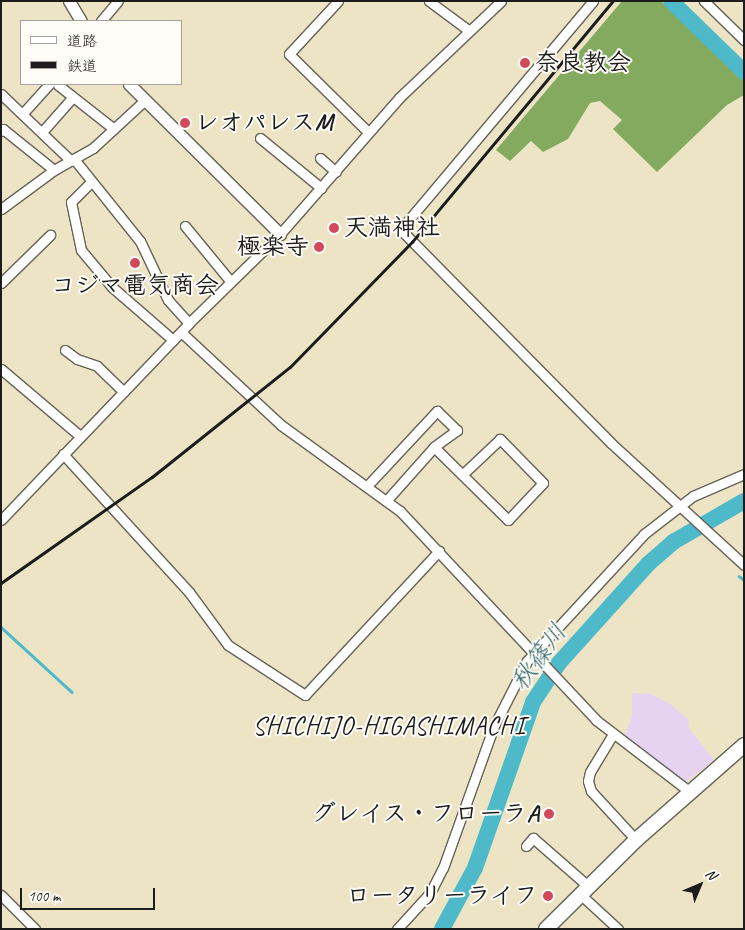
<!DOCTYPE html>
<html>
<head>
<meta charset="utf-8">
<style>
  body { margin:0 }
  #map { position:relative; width:745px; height:930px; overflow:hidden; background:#ece4c5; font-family:Caveat,"Klee One",sans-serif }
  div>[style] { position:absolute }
  .built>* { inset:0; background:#e5d3f1 }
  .forest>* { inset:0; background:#84aa60 }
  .stream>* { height:2.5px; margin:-1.25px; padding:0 1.25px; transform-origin:1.25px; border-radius:1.25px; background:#4ebac9 }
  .river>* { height:16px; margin:-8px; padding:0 8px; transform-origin:8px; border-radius:8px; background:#4ebac9 }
  .roads { filter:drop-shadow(1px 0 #656257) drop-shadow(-1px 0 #656257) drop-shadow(0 1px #656257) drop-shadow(0 -1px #656257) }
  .minor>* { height:9px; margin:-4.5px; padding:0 4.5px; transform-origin:4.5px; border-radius:4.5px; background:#fff }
  .tertiary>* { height:11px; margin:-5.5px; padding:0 5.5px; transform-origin:5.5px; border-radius:5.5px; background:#fff }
  .primary>* { height:14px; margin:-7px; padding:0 7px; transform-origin:7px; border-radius:7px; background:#fff }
  .rail>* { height:2.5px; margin:-1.25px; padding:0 1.25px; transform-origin:1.25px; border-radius:1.25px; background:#1c1c1c }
  .dots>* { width:14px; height:14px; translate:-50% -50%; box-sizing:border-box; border:2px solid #fdfcf7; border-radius:50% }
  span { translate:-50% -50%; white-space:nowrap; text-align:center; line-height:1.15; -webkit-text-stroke:4px #fdfcf7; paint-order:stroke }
  .poi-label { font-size:24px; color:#1c1c1c; font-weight:700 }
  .left { translate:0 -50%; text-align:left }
  .right { translate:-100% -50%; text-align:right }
  .water-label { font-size:25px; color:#32636a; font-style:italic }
  .neighbourhood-label { font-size:25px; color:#1c1c1c; letter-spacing:1px }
  .frame { position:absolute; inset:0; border:2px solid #1c1c1c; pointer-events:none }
  .legend { position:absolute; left:20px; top:20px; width:162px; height:65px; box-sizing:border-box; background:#fdfcf7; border:1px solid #a3a29f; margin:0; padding:6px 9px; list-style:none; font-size:15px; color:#1c1c1c }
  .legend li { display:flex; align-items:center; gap:10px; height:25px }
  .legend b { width:25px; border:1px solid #a3a29f }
  .north { position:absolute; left:675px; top:860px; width:50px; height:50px; -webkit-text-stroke:4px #fdfcf7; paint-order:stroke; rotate:45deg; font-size:14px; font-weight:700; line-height:20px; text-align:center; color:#1c1c1c }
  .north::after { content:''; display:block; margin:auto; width:18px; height:22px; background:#1c1c1c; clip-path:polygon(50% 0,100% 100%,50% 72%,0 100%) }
  .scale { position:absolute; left:20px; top:888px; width:135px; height:22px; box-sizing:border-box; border:2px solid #1c1c1c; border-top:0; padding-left:6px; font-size:15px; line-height:18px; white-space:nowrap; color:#1c1c1c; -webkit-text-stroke:4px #fdfcf7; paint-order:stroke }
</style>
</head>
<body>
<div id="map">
  <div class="built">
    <i style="clip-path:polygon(632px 693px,651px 694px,670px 704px,689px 720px,688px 727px,714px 760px,682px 785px,624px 739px,632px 716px)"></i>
  </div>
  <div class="forest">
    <i style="clip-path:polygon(622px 1px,661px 1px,744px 80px,744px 95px,727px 105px,657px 172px,613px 129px,622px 120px,600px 101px,590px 103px,568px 139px,543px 152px,531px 141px,510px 161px,496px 150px)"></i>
  </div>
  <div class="stream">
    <i style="left:739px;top:576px;width:6px;rotate:39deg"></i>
    <i style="left:1px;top:627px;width:96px;rotate:42.5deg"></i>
  </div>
  <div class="river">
    <i style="left:671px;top:1px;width:102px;rotate:44.2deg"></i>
    <i style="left:442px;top:929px;width:69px;rotate:-61.6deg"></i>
    <i style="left:475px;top:868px;width:176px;rotate:-70.7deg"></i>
    <i style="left:533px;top:702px;width:47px;rotate:-56.3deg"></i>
    <i style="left:559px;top:663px;width:133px;rotate:-48deg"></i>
    <i style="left:648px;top:564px;width:33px;rotate:-41deg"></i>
    <i style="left:673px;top:542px;width:82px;rotate:-30deg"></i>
  </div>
  <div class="roads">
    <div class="minor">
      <i style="left:338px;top:1px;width:72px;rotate:132.8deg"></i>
      <i style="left:289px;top:54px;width:111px;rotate:44.6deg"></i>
      <i style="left:429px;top:1px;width:49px;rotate:36.6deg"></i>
      <i style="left:593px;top:1px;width:295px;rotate:130.1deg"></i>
      <i style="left:403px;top:227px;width:5px;rotate:90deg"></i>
      <i style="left:403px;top:232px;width:296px;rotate:45.4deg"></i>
      <i style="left:611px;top:443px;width:180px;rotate:42.5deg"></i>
      <i style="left:704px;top:1px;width:56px;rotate:44.3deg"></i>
      <i style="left:101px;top:21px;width:26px;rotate:-50deg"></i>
      <i style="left:58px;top:85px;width:71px;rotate:38.2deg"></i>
      <i style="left:1px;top:94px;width:97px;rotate:43.7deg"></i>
      <i style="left:24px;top:112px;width:38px;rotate:-48deg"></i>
      <i style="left:1px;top:131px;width:3px;rotate:-45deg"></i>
      <i style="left:3px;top:129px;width:65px;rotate:38.8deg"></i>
      <i style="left:42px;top:132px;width:45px;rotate:-48.6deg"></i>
      <i style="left:260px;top:138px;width:79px;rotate:39.3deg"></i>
      <i style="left:320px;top:158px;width:21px;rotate:41deg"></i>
      <i style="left:74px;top:159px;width:105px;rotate:51.2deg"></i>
      <i style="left:140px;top:241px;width:65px;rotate:64.6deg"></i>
      <i style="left:168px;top:300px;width:31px;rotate:48deg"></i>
      <i style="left:90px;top:183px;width:27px;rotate:135deg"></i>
      <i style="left:71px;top:202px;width:49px;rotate:78.2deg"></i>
      <i style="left:81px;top:250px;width:48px;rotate:50deg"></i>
      <i style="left:112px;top:287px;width:81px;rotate:41deg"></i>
      <i style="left:1px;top:209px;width:66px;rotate:-36.3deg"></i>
      <i style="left:54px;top:170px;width:45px;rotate:-29.4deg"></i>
      <i style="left:93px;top:148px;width:69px;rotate:-42.7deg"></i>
      <i style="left:185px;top:226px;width:72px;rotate:50.6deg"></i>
      <i style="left:1px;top:283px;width:69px;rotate:-44.4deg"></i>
      <i style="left:181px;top:332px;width:137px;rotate:42.9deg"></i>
      <i style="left:281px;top:425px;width:147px;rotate:35.9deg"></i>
      <i style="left:400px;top:511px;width:287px;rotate:46.8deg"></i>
      <i style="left:596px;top:720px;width:117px;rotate:37.4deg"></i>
      <i style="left:65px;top:350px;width:15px;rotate:37deg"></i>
      <i style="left:77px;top:359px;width:21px;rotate:19deg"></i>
      <i style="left:97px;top:366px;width:37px;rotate:44deg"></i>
      <i style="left:1px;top:369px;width:104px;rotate:40.3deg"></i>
      <i style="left:63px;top:454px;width:187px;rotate:47.6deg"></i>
      <i style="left:189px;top:592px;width:66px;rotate:53.7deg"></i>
      <i style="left:228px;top:645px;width:92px;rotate:33deg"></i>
      <i style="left:305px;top:695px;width:197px;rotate:-47.1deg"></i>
      <i style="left:367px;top:486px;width:103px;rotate:-47deg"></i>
      <i style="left:437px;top:411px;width:28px;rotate:44deg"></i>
      <i style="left:457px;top:430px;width:29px;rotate:144deg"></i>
      <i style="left:386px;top:501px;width:72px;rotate:-48.4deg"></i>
      <i style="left:434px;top:447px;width:104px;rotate:44.6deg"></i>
      <i style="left:508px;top:520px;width:51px;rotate:-46.6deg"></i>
      <i style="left:543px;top:483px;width:62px;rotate:-134.3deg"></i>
      <i style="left:500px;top:439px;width:51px;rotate:136.6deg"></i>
      <i style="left:1px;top:520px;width:272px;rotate:-46.3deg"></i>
      <i style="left:189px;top:323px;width:127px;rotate:-44.4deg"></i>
      <i style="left:280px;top:234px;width:182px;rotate:-48.8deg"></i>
      <i style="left:400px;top:97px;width:139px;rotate:-43.5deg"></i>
      <i style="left:613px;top:734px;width:44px;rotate:121.2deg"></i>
      <i style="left:590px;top:772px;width:9px;rotate:103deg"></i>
      <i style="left:588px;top:781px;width:10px;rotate:73deg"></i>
      <i style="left:591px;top:791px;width:67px;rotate:47.4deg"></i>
      <i style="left:526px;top:846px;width:11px;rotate:-49deg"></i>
      <i style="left:533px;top:838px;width:73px;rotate:41.1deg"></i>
      <i style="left:580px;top:894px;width:52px;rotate:42.6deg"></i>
      <i style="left:1px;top:895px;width:48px;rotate:45deg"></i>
      <i style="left:397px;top:929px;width:49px;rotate:-47.5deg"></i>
      <i style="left:430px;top:893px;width:28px;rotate:-63deg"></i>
      <i style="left:443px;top:868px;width:149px;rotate:-70.3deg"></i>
      <i style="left:493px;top:728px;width:75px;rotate:-63.1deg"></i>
      <i style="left:527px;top:661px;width:173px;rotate:-47.3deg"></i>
      <i style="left:644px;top:534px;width:62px;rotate:-37.8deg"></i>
      <i style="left:693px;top:496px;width:56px;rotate:-23.3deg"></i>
    </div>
    <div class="tertiary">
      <i style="left:69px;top:1px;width:23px;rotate:59deg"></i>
      <i style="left:129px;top:84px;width:213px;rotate:44.8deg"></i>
    </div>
    <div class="primary">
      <i style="left:546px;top:929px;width:127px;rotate:-44.7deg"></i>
      <i style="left:636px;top:840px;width:144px;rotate:-41.3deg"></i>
    </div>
  </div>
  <div class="rail">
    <i style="left:1px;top:583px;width:184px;rotate:-35.1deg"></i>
    <i style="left:152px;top:477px;width:176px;rotate:-38.6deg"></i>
    <i style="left:290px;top:367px;width:175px;rotate:-45.7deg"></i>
    <i style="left:412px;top:242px;width:314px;rotate:-50.2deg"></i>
  </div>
  <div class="dots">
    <i style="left:525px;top:63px;background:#d1495b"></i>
    <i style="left:185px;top:123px;background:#d1495b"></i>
    <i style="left:334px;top:228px;background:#d1495b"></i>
    <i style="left:319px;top:247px;background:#d1495b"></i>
    <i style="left:135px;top:263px;background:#d1495b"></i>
    <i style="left:549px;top:814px;background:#d1495b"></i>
    <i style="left:548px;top:896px;background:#d1495b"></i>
  </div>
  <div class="poi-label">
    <span class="left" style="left:535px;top:63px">奈良教会</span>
    <span class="left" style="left:195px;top:123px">レオパレスM</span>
    <span class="left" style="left:344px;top:228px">天満神社</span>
    <span class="right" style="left:309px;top:247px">極楽寺</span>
    <span style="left:135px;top:286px">コジマ電気商会</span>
    <span class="right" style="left:539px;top:814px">グレイス・フローラA</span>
    <span class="right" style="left:538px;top:896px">ロータリーライフ</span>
  </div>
  <div class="water-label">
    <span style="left:539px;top:657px;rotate:-54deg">秋篠川</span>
  </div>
  <div class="neighbourhood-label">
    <span style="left:389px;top:726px">SHICHIJO-HIGASHIMACHI</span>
  </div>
  <div class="frame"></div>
  <ul class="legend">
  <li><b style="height:6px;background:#fff"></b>道路</li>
  <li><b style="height:6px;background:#1c1c1c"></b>鉄道</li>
  </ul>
  <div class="north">N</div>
  <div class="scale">100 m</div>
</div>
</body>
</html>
